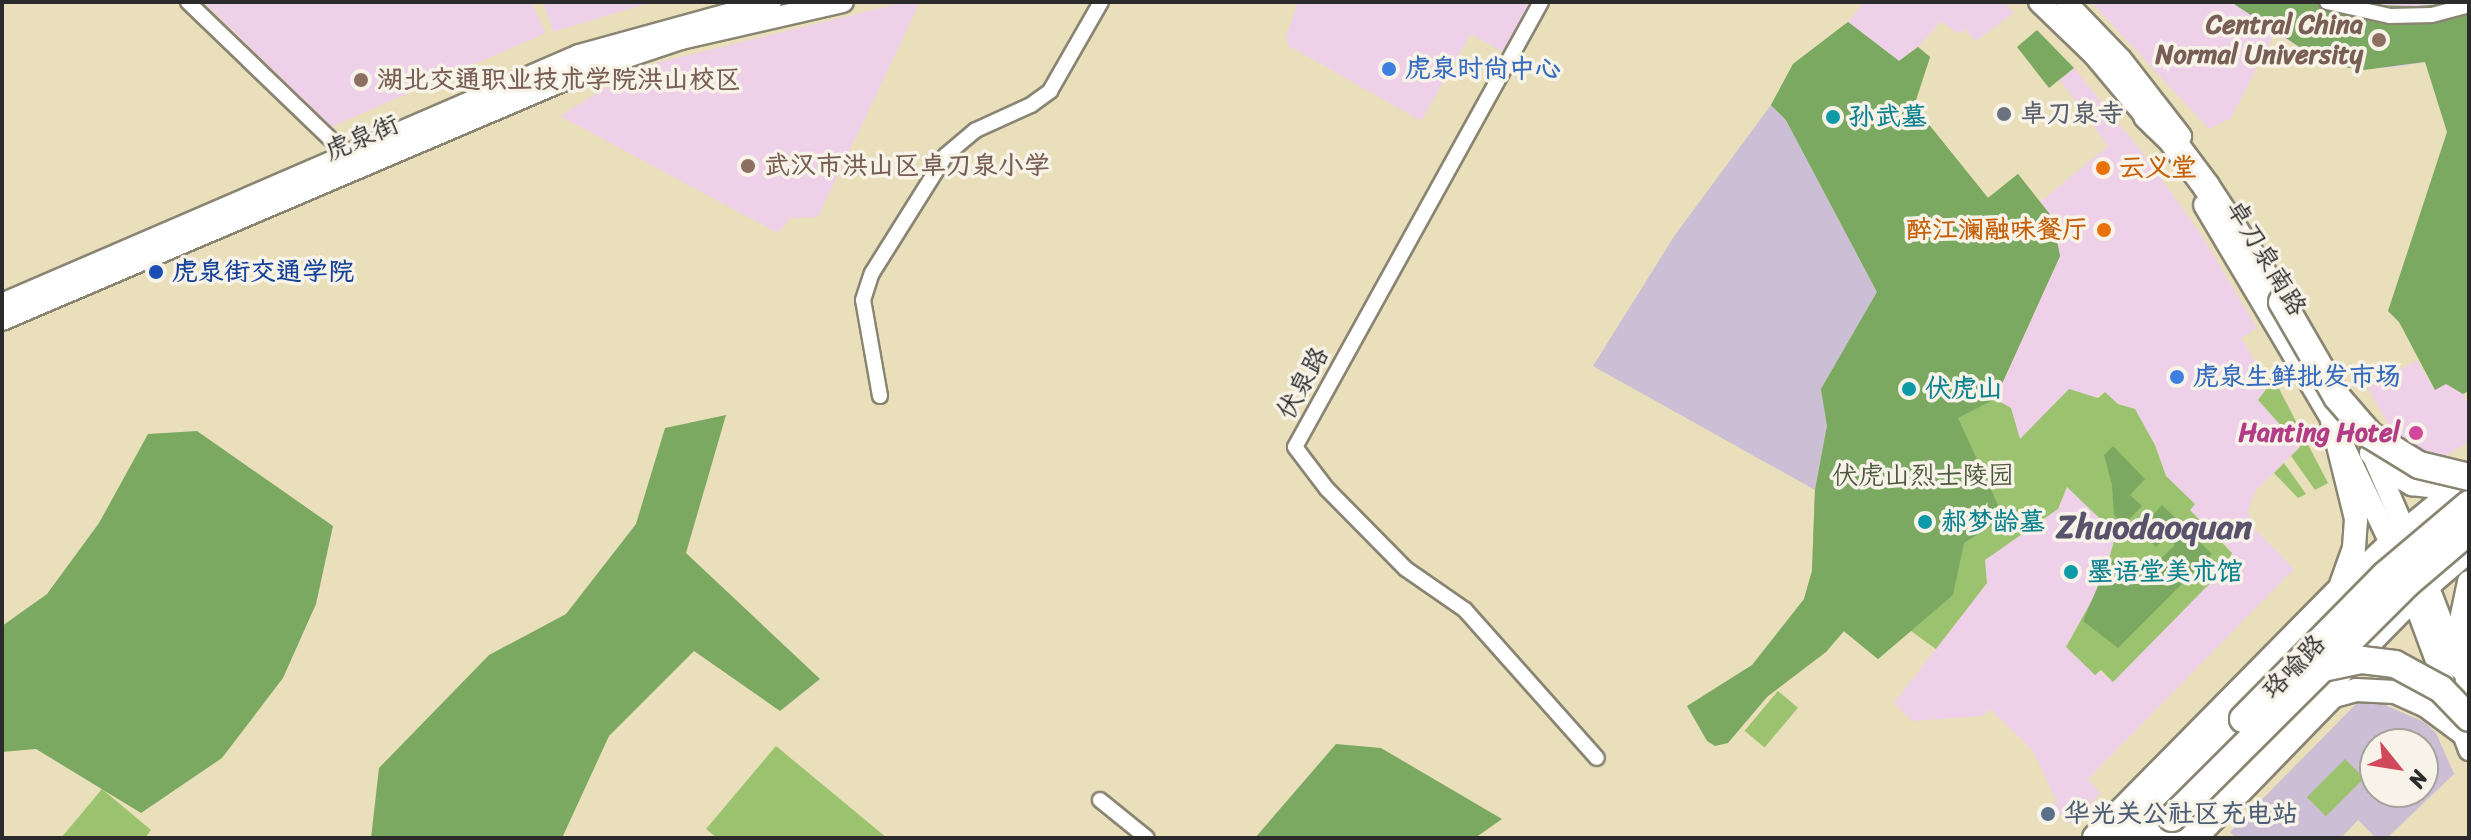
<!DOCTYPE html>
<html>
<head>
<meta charset="utf-8">
<style>
  body { margin:0 }
  #map { position:relative; width:2471px; height:840px; overflow:hidden; background:#e9dfbb; font-family:Sriracha,"LXGW WenKai TC",sans-serif }
  div>[style] { position:absolute }
  .built>* { inset:0; background:#eed0e8 }
  .industrial>* { inset:0; background:#ccbed4 }
  .green>* { inset:0; background:#9bc36f; transform-origin:0 0 }
  .forest>* { inset:0; background:#7ca962 }
  .roads { filter:drop-shadow(2px 0 #8a8573) drop-shadow(-2px 0 #8a8573) drop-shadow(0 2px #8a8573) drop-shadow(0 -2px #8a8573) }
  .street>* { height:14px; margin:-7px; padding:0 7px; transform-origin:7px; border-radius:7px; background:#fff }
  .secondary>* { height:20px; margin:-10px; padding:0 10px; transform-origin:10px; border-radius:10px; background:#fff }
  .primary>* { height:22px; margin:-11px; padding:0 11px; transform-origin:11px; border-radius:11px; background:#fff }
  .highway>* { height:26px; margin:-13px; padding:0 13px; transform-origin:13px; border-radius:13px; background:#fff }
  .bridges { filter:drop-shadow(2px 0 #8a8573) drop-shadow(-2px 0 #8a8573) drop-shadow(0 2px #8a8573) drop-shadow(0 -2px #8a8573) }
  .highway-bridge>* { height:26px; margin:-13px; padding:0 13px; transform-origin:13px; border-radius:13px; background:#fff }
  .dots>* { width:22px; height:22px; translate:-50% -50%; box-sizing:border-box; border:4px solid #f7f3e8; border-radius:50% }
  span { translate:-50% -50%; white-space:nowrap; text-align:center; line-height:1.15; -webkit-text-stroke:7px #f7f3e8; paint-order:stroke }
  .education-label { font-size:26px; color:#785e54; font-weight:700 }
  .right { translate:-100% -50%; text-align:right }
  .left { translate:0 -50%; text-align:left }
  .shop-label { font-size:26px; color:#366cbe; font-weight:700 }
  .worship-label { font-size:26px; color:#5b616d; font-weight:700 }
  .culture-label { font-size:26px; color:#0d838f; font-weight:700 }
  .street-label { font-size:26px; color:#2b2b2b }
  .food-label { font-size:26px; color:#c56008; font-weight:700 }
  .transit-label { font-size:26px; color:#164399; font-weight:700 }
  .hotel-label { font-size:26px; color:#b23c85; font-weight:700 }
  .park-label { font-size:26px; color:#4d593f }
  .service-label { font-size:26px; color:#4e5e75; font-weight:700 }
  .district-label { font-size:34px; color:#58536b; font-weight:700 }
  .frame { position:absolute; inset:0; border:4px solid #2b2b2b; pointer-events:none }
  .north { position:absolute; left:2359px; top:728px; width:80px; height:80px; box-sizing:border-box; background:#f7f3e8; border:2px solid #a5a39c; border-radius:50%; rotate:120deg; font-size:22px; font-weight:700; line-height:32px; text-align:center; color:#2b2b2b }
  .north::after { content:''; display:block; margin:auto; width:28px; height:36px; background:#d1495b; clip-path:polygon(50% 0,100% 100%,50% 72%,0 100%) }
</style>
</head>
<body>
<div id="map">
  <div class="built">
    <i style="clip-path:polygon(204px 2px,531px 2px,546px 33px,331px 127px)"></i>
    <i style="clip-path:polygon(543px 2px,652px 2px,553px 32px)"></i>
    <i style="clip-path:polygon(905px 2px,920px 2px,818px 217px,790px 218px,778px 233px,560px 116px,640px 67px)"></i>
    <i style="clip-path:polygon(1298px 2px,1534px 2px,1505px 53px,1471px 34px,1421px 121px,1289px 46px,1286px 37px)"></i>
    <i style="clip-path:polygon(1864px 2px,2004px 2px,2014px 13px,1976px 41px,1965px 29px,1958px 34px,1941px 21px,1918px 47px,1899px 61px,1848px 22px)"></i>
    <i style="clip-path:polygon(2091px 2px,2469px 2px,2425px 62px,2393px 68px,2344px 67px,2310px 54px,2275px 33px,2231px 118px,2209px 129px)"></i>
    <i style="clip-path:polygon(2074px 68px,2142px 152px,2201px 234px,2257px 328px,2241px 338px,2264px 376px,2261px 383px,2267px 387px,2258px 400px,2300px 447px,2256px 490px,2248px 511px,2253px 527px,2294px 569px,2088px 779px,2101px 793px,2070px 824px,2051px 805px,2057px 802px,2033px 751px,1990px 709px,1982px 716px,1912px 721px,1894px 703px,1987px 583px,1984px 560px,2058px 509px,2067px 486px,2116px 534px,2103px 580px,2066px 647px,2112px 681px,2224px 569px,2232px 557px,2228px 547px,2189px 510px,2194px 504px,2166px 476px,2155px 445px,2135px 409px,2118px 404px,2105px 392px,2020px 440px,1995px 399px,2060px 256px,2052px 217px,2040px 202px,2108px 146px,2060px 80px)"></i>
    <i style="clip-path:polygon(2417px 360px,2434px 390px,2446px 384px,2463px 394px,2469px 406px,2469px 442px,2431px 464px,2403px 451px,2368px 388px)"></i>
  </div>
  <div class="industrial">
    <i style="clip-path:polygon(1771px 105px,1786px 120px,1877px 292px,1821px 389px,1827px 426px,1815px 490px,1593px 366px,1675px 235px)"></i>
    <i style="clip-path:polygon(evenodd,2359px 701px,2383px 704px,2424px 722px,2436px 733px,2454px 774px,2387px 838px,2376px 838px,2358px 820px,2341px 838px,2236px 838px,2230px 832px,2359px 701px,2375px 744px,2423px 744px,2423px 792px,2375px 792px,2375px 744px)"></i>
  </div>
  <div class="green">
    <i style="clip-path:polygon(1848px 22px,1899px 61px,1918px 47px,1930px 57px,1914px 106px,1988px 198px,2018px 174px,2052px 217px,2060px 256px,1995px 399px,2011px 408px,2020px 439px,2069px 389px,2098px 398px,2105px 392px,2118px 404px,2135px 409px,2155px 445px,2166px 476px,2195px 504px,2190px 510px,2232px 553px,2224px 569px,2113px 682px,2101px 670px,2095px 675px,2066px 647px,2103px 580px,2116px 534px,2067px 487px,2058px 509px,1985px 560px,1987px 583px,1936px 649px,1911px 631px,1878px 659px,1804px 599px,1812px 571px,1815px 490px,1827px 426px,1821px 389px,1877px 292px,1786px 120px,1771px 105px,1793px 64px)"></i>
    <i style="clip-path:polygon(2273px 377px,2328px 483px,2315px 490px,2291px 456px,2300px 447px,2258px 400px,2267px 388px,2263px 384px)"></i>
    <i style="clip-path:polygon(2284px 463px,2306px 494px,2298px 498px,2274px 473px)"></i>
    <i style="left:1778px;top:691px;width:26px;height:52px;rotate:40deg"></i>
    <i style="clip-path:polygon(776px 746px,887px 838px,717px 838px,706px 829px)"></i>
    <i style="left:2345px;top:759px;width:27px;height:54px;rotate:45deg"></i>
    <i style="clip-path:polygon(102px 789px,151px 830px,145px 838px,61px 838px)"></i>
  </div>
  <div class="forest">
    <i style="clip-path:polygon(2231px 2px,2416px 6px,2469px 2px,2469px 391px,2463px 394px,2446px 384px,2435px 390px,2399px 322px,2388px 311px,2447px 132px,2425px 62px,2364px 70px,2344px 67px,2310px 54px)"></i>
    <i style="clip-path:polygon(1848px 22px,1899px 61px,1918px 47px,1930px 57px,1914px 106px,1988px 198px,2018px 174px,2052px 217px,2060px 256px,1995px 399px,1958px 418px,2004px 518px,1964px 543px,1953px 595px,1878px 659px,1844px 631px,1826px 652px,1767px 697px,1728px 743px,1715px 746px,1707px 741px,1687px 706px,1752px 665px,1804px 599px,1812px 571px,1815px 490px,1827px 426px,1821px 389px,1877px 292px,1786px 120px,1771px 105px,1793px 64px)"></i>
    <i style="clip-path:polygon(2037px 30px,2074px 68px,2049px 88px,2017px 47px)"></i>
    <i style="clip-path:polygon(726px 415px,686px 553px,820px 679px,780px 711px,694px 651px,609px 736px,562px 838px,371px 838px,379px 768px,489px 655px,566px 614px,636px 524px,665px 428px)"></i>
    <i style="clip-path:polygon(197px 431px,333px 526px,316px 604px,283px 678px,222px 758px,141px 813px,36px 749px,2px 752px,2px 626px,47px 594px,99px 523px,148px 434px)"></i>
    <i style="clip-path:polygon(2113px 446px,2145px 479px,2130px 495px,2142px 506px,2124px 525px,2114px 515px,2112px 485px,2104px 455px)"></i>
    <i style="clip-path:polygon(2162px 505px,2212px 554px,2118px 648px,2083px 621px,2110px 558px,2129px 576px,2136px 569px,2143px 576px,2175px 545px,2167px 536px,2156px 547px,2139px 530px)"></i>
    <i style="clip-path:polygon(1336px 744px,1381px 748px,1502px 819px,1475px 838px,1255px 838px)"></i>
  </div>
  <div class="roads">
    <div class="street">
      <i style="left:188px;top:2px;width:221px;rotate:43.9deg"></i>
      <i style="left:1541px;top:2px;width:508px;rotate:118.93deg"></i>
      <i style="left:1295px;top:447px;width:53px;rotate:52.7deg"></i>
      <i style="left:1327px;top:489px;width:112px;rotate:45.4deg"></i>
      <i style="left:1406px;top:569px;width:72px;rotate:34.8deg"></i>
      <i style="left:1465px;top:610px;width:198px;rotate:48.3deg"></i>
      <i style="left:2327px;top:2px;width:65px;rotate:12.5deg"></i>
      <i style="left:2390px;top:16px;width:42px;rotate:-1.4deg"></i>
      <i style="left:2432px;top:15px;width:38px;rotate:-15deg"></i>
      <i style="left:880px;top:396px;width:97px;rotate:-100deg"></i>
      <i style="left:863px;top:300px;width:28px;rotate:-72deg"></i>
      <i style="left:872px;top:273px;width:139px;rotate:-57.9deg"></i>
      <i style="left:946px;top:155px;width:39px;rotate:-40deg"></i>
      <i style="left:976px;top:130px;width:60px;rotate:-24.4deg"></i>
      <i style="left:1031px;top:105px;width:24px;rotate:-36deg"></i>
      <i style="left:1050px;top:91px;width:103px;rotate:-60.2deg"></i>
      <i style="left:1100px;top:800px;width:60px;rotate:39deg"></i>
      <i style="left:2201px;top:838px;width:195px;rotate:-45.8deg"></i>
    </div>
    <div class="secondary">
      <i style="left:2039px;top:2px;width:76px;rotate:43.9deg"></i>
      <i style="left:2094px;top:55px;width:95px;rotate:50.1deg"></i>
      <i style="left:2066px;top:2px;width:79px;rotate:46deg"></i>
      <i style="left:2121px;top:59px;width:98px;rotate:52.1deg"></i>
      <i style="left:2204px;top:205px;width:251px;rotate:59.3deg"></i>
      <i style="left:2332px;top:421px;width:148px;rotate:64.5deg"></i>
      <i style="left:2px;top:304px;width:628px;rotate:-23.34deg"></i>
      <i style="left:579px;top:55px;width:199px;rotate:-15.4deg"></i>
      <i style="left:2px;top:320px;width:637px;rotate:-23.1deg"></i>
      <i style="left:588px;top:70px;width:98px;rotate:-18.4deg"></i>
      <i style="left:681px;top:39px;width:166px;rotate:-12.9deg"></i>
      <i style="left:2372px;top:454px;width:96px;rotate:66.6deg"></i>
      <i style="left:2423px;top:572px;width:104px;rotate:69.1deg"></i>
      <i style="left:2408px;top:585px;width:176px;rotate:69.7deg"></i>
    </div>
    <div class="primary">
      <i style="left:2332px;top:421px;width:101px;rotate:76.2deg"></i>
      <i style="left:2356px;top:519px;width:29px;rotate:94deg"></i>
      <i style="left:2354px;top:548px;width:48px;rotate:109.6deg"></i>
      <i style="left:2371px;top:453px;width:26px;rotate:43deg"></i>
      <i style="left:2390px;top:471px;width:26px;rotate:31deg"></i>
      <i style="left:2412px;top:484px;width:26px;rotate:7deg"></i>
      <i style="left:2438px;top:487px;width:24px;rotate:-12deg"></i>
      <i style="left:2343px;top:588px;width:66px;rotate:-43.8deg"></i>
      <i style="left:2391px;top:542px;width:101px;rotate:-39.4deg"></i>
      <i style="left:2468px;top:689px;width:64px;rotate:-97.1deg"></i>
      <i style="left:2460px;top:625px;width:44px;rotate:-78.2deg"></i>
      <i style="left:2319px;top:700px;width:38px;rotate:-15deg"></i>
      <i style="left:2356px;top:690px;width:39px;rotate:3deg"></i>
      <i style="left:2395px;top:692px;width:34px;rotate:24deg"></i>
      <i style="left:2426px;top:706px;width:44px;rotate:36.6deg"></i>
      <i style="left:2310px;top:704px;width:148px;rotate:-45.5deg"></i>
      <i style="left:2414px;top:598px;width:72px;rotate:-40.5deg"></i>
    </div>
    <div class="highway">
      <i style="left:2147px;top:116px;width:33px;rotate:44deg"></i>
      <i style="left:2171px;top:139px;width:59px;rotate:53.3deg"></i>
      <i style="left:2206px;top:186px;width:139px;rotate:56.8deg"></i>
      <i style="left:2096px;top:838px;width:344px;rotate:-45.4deg"></i>
      <i style="left:2126px;top:838px;width:167px;rotate:-45.5deg"></i>
      <i style="left:2152px;top:838px;width:28px;rotate:-45deg"></i>
      <i style="left:2178px;top:838px;width:188px;rotate:-45.4deg"></i>
    </div>
  </div>
  <div class="bridges">
    <div class="highway-bridge">
      <i style="left:2282px;top:302px;width:110px;rotate:59.9deg"></i>
      <i style="left:2337px;top:397px;width:50px;rotate:49deg"></i>
      <i style="left:2370px;top:435px;width:57px;rotate:31.5deg"></i>
      <i style="left:2419px;top:465px;width:51px;rotate:13.5deg"></i>
      <i style="left:2323px;top:668px;width:40px;rotate:-12deg"></i>
      <i style="left:2362px;top:660px;width:33px;rotate:7deg"></i>
      <i style="left:2395px;top:664px;width:52px;rotate:28.5deg"></i>
      <i style="left:2441px;top:689px;width:40px;rotate:46deg"></i>
      <i style="left:2243px;top:719px;width:202px;rotate:-45.4deg"></i>
      <i style="left:2385px;top:575px;width:110px;rotate:-40.2deg"></i>
      <i style="left:2172px;top:818px;width:334px;rotate:-44.9deg"></i>
      <i style="left:2409px;top:582px;width:79px;rotate:-40.4deg"></i>
    </div>
  </div>
  <div class="dots">
    <i style="left:2379px;top:40px;background:#8d6e63"></i>
    <i style="left:1389px;top:69px;background:#3f7fe0"></i>
    <i style="left:361px;top:80px;background:#8d6e63"></i>
    <i style="left:2004px;top:114px;background:#6b7280"></i>
    <i style="left:1833px;top:117px;background:#0f9aa8"></i>
    <i style="left:748px;top:166px;background:#8d6e63"></i>
    <i style="left:2103px;top:168px;background:#e8710a"></i>
    <i style="left:2104px;top:230px;background:#e8710a"></i>
    <i style="left:156px;top:272px;background:#1a4fb4"></i>
    <i style="left:2177px;top:377px;background:#3f7fe0"></i>
    <i style="left:1909px;top:389px;background:#0f9aa8"></i>
    <i style="left:2416px;top:433px;background:#d1479c"></i>
    <i style="left:1925px;top:522px;background:#0f9aa8"></i>
    <i style="left:2071px;top:572px;background:#0f9aa8"></i>
    <i style="left:2048px;top:814px;background:#5c6f8a"></i>
  </div>
  <div class="education-label">
    <span class="right" style="left:2363px;top:40px">Central China<br>Normal University</span>
    <span class="left" style="left:377px;top:80px">湖北交通职业技术学院洪山校区</span>
    <span class="left" style="left:764px;top:166px">武汉市洪山区卓刀泉小学</span>
  </div>
  <div class="shop-label">
    <span class="left" style="left:1405px;top:69px">虎泉时尚中心</span>
    <span class="left" style="left:2193px;top:377px">虎泉生鲜批发市场</span>
  </div>
  <div class="worship-label">
    <span class="left" style="left:2020px;top:114px">卓刀泉寺</span>
  </div>
  <div class="culture-label">
    <span class="left" style="left:1849px;top:117px">孙武墓</span>
    <span class="left" style="left:1925px;top:389px">伏虎山</span>
    <span class="left" style="left:1941px;top:522px">郝梦龄墓</span>
    <span class="left" style="left:2087px;top:572px">墨语堂美术馆</span>
  </div>
  <div class="street-label">
    <span style="left:362px;top:138px;rotate:-23deg">虎泉街</span>
    <span style="left:2266px;top:258px;rotate:59deg">卓刀泉南路</span>
    <span style="left:1303px;top:383px;rotate:-61deg">伏泉路</span>
    <span style="left:2294px;top:667px;rotate:-46deg">珞喻路</span>
  </div>
  <div class="food-label">
    <span class="left" style="left:2119px;top:168px">云义堂</span>
    <span class="right" style="left:2088px;top:230px">醉江澜融味餐厅</span>
  </div>
  <div class="transit-label">
    <span class="left" style="left:172px;top:272px">虎泉街交通学院</span>
  </div>
  <div class="hotel-label">
    <span class="right" style="left:2400px;top:433px">Hanting Hotel</span>
  </div>
  <div class="park-label">
    <span style="left:1923px;top:476px">伏虎山烈士陵园</span>
  </div>
  <div class="service-label">
    <span class="left" style="left:2064px;top:814px">华光关公社区充电站</span>
  </div>
  <div class="district-label">
    <span style="left:2154px;top:528px">Zhuodaoquan</span>
  </div>
  <div class="frame"></div>
  <div class="north">N</div>
</div>
</body>
</html>
